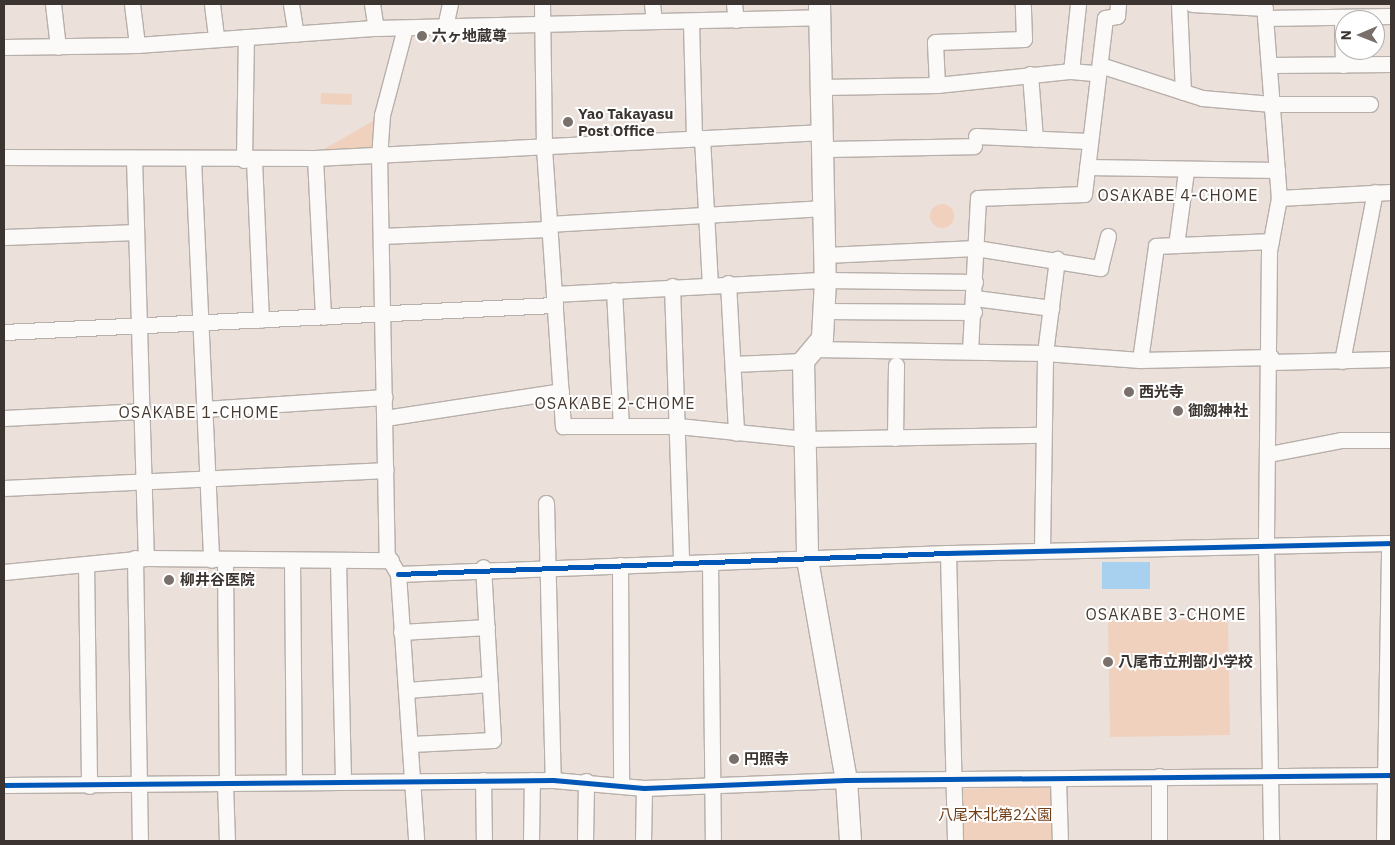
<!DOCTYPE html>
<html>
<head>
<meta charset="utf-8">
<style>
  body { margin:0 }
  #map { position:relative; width:1395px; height:845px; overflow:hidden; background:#ebe0da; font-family:"IBM Plex Sans","Noto Sans JP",sans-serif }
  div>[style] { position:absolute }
  .green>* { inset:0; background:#f0d1bd; transform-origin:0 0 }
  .round { border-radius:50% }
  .water>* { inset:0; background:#a8d1f0; transform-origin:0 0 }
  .roads { filter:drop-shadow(1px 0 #b7afaa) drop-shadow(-1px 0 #b7afaa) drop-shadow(0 1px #b7afaa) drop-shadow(0 -1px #b7afaa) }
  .street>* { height:15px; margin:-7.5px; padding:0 7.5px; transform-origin:7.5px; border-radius:7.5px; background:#fcfaf9 }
  .secondary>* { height:21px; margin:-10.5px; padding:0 10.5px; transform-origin:10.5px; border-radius:10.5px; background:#fcfaf9 }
  .cycleway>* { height:5px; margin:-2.5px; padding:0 2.5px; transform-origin:2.5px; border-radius:2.5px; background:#0057b8 }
  .dots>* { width:14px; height:14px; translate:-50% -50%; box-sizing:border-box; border:2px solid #fff; border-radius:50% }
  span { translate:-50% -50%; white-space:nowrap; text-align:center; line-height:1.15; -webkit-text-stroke:4px #fff; paint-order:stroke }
  .poi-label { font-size:15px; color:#3b3430; font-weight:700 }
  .left { translate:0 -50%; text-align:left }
  .park-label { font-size:15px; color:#713f18 }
  .neighbourhood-label { font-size:16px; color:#483a31; letter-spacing:1px }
  .frame { position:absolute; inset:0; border:5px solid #3b3430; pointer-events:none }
  .north { position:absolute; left:1335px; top:10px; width:50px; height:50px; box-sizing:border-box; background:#fff; border:1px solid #b1aeac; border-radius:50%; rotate:269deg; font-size:14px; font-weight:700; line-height:20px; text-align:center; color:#3b3430 }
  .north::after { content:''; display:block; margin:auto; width:18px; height:22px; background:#79706c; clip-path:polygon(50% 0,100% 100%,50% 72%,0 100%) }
</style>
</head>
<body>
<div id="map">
  <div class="green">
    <i style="left:321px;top:93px;width:31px;height:11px;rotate:2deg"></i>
    <i style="clip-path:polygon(375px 120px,375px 143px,369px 149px,324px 149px)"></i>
    <i class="round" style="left:930px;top:204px;width:24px;height:24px"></i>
    <i style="left:1228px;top:619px;width:116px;height:120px;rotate:89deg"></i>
    <i style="clip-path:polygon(1048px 786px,1052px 790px,1054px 841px,961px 841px,959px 789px)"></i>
  </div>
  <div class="water">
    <i style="left:1150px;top:562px;width:27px;height:48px;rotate:90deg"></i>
  </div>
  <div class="roads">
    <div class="street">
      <i style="left:53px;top:4px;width:43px;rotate:83.4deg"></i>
      <i style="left:132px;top:4px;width:41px;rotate:83deg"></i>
      <i style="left:212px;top:4px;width:35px;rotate:83deg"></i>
      <i style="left:291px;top:4px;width:30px;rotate:81deg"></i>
      <i style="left:372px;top:4px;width:24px;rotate:81deg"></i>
      <i style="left:542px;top:4px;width:144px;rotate:89.2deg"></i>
      <i style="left:544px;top:148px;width:279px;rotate:86.1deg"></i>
      <i style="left:563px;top:426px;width:115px"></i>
      <i style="left:678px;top:426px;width:128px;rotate:5.8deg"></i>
      <i style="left:805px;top:439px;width:237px;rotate:-1deg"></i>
      <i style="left:652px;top:4px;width:17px;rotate:83deg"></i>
      <i style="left:734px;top:4px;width:16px;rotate:83deg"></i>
      <i style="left:1179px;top:4px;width:88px;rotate:87.4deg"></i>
      <i style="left:1192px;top:4px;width:73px;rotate:3.1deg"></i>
      <i style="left:1264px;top:4px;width:195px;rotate:85.6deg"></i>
      <i style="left:1279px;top:198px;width:54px;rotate:100.7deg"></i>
      <i style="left:1269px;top:251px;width:294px;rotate:90.6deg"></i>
      <i style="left:1266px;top:545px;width:296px;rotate:89deg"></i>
      <i style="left:1342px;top:17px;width:48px;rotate:88.8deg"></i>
      <i style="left:1265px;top:18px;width:126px;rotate:-0.9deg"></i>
      <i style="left:691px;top:22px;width:116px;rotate:88.5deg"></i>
      <i style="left:445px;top:27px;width:24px;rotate:-78deg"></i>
      <i style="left:405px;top:28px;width:90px;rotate:104.8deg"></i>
      <i style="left:382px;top:115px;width:39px;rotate:94deg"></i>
      <i style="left:379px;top:154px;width:401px;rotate:88.9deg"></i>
      <i style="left:387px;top:555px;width:22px;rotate:60deg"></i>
      <i style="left:398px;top:574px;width:268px;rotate:86.1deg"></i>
      <i style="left:4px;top:47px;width:133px;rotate:-0.9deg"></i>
      <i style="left:137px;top:45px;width:240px;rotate:-4.1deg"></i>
      <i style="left:376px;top:28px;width:444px;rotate:-1.4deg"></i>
      <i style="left:1100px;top:65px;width:107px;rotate:17.9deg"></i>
      <i style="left:1202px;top:98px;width:70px;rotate:4.9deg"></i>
      <i style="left:1272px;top:104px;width:98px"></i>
      <i style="left:1269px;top:65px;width:122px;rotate:-0.5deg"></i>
      <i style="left:1071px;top:71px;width:67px;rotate:-84deg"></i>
      <i style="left:1030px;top:74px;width:65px;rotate:85.6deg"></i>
      <i style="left:937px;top:85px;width:43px;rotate:-92.7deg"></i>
      <i style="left:935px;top:42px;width:89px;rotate:-1.9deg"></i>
      <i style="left:1024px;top:39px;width:35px;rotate:-92deg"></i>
      <i style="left:822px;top:87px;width:115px;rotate:-1deg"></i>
      <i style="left:937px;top:85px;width:135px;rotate:-6deg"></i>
      <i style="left:1071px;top:71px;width:25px;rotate:5deg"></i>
      <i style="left:976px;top:136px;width:113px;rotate:2.5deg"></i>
      <i style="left:702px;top:138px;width:147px;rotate:86.9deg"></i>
      <i style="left:823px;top:149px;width:151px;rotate:-1.1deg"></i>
      <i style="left:4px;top:157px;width:311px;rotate:0.2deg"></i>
      <i style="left:315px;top:158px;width:509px;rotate:-2.93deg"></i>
      <i style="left:134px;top:158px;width:400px;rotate:88.3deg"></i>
      <i style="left:315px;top:158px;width:159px;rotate:87.1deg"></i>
      <i style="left:193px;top:159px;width:401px;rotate:87.4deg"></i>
      <i style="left:244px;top:160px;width:123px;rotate:-89.1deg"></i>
      <i style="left:254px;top:160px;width:160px;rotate:87.5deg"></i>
      <i style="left:1087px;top:167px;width:190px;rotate:0.9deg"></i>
      <i style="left:1279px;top:198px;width:112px;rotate:-3.1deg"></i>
      <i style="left:548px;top:224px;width:277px;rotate:-3.3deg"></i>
      <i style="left:381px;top:236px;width:167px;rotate:-2.4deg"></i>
      <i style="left:4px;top:237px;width:132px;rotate:-2.2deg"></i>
      <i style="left:1176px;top:245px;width:75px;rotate:-82.3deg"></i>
      <i style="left:825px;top:255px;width:151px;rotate:-2.7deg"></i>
      <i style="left:976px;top:248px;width:126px;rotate:9.2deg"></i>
      <i style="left:1100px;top:268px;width:33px;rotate:-76deg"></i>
      <i style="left:728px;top:283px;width:150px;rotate:86.9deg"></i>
      <i style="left:672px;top:286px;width:276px;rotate:88.1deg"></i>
      <i style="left:614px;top:290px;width:136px;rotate:87.1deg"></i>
      <i style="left:554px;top:294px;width:271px;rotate:-3deg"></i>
      <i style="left:825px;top:280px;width:150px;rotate:0.8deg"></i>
      <i style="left:975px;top:298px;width:77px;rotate:7.5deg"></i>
      <i style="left:823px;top:311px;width:151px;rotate:0.4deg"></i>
      <i style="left:4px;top:332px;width:552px;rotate:-2.81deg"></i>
      <i style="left:814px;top:349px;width:231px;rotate:1deg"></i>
      <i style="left:1045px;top:353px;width:95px;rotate:4.2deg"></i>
      <i style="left:1140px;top:360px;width:131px;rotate:-1.3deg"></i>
      <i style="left:970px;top:351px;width:153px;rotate:-87deg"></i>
      <i style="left:978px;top:198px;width:106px;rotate:-2.2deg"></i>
      <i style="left:1084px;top:194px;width:177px;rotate:-83.2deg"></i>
      <i style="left:1105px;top:18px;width:12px;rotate:-9deg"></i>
      <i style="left:1117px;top:16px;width:12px;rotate:-85deg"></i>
      <i style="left:1140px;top:360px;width:115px;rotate:-82deg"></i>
      <i style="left:1156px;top:246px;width:115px;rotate:-2.5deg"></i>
      <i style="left:1342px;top:361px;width:172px;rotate:-79deg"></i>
      <i style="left:1271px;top:362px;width:120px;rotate:-1.4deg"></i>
      <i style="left:733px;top:364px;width:70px;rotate:-2.5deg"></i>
      <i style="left:204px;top:409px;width:181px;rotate:-3.8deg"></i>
      <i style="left:4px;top:418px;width:136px;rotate:-2.9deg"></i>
      <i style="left:385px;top:418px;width:178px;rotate:-8.7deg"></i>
      <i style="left:895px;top:438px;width:73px;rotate:-89.2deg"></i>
      <i style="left:1269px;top:454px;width:73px;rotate:-11deg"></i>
      <i style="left:1341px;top:440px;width:50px"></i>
      <i style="left:4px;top:488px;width:382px;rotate:-2.7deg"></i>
      <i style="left:546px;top:503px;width:277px;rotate:88.6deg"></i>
      <i style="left:1042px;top:550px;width:197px;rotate:-89.1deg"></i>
      <i style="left:1045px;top:353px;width:95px;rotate:-82.7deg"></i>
      <i style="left:948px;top:553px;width:288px;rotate:88.6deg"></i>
      <i style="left:135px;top:558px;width:283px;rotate:89deg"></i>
      <i style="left:225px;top:560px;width:224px;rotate:89.5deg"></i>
      <i style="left:292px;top:560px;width:222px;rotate:89.5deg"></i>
      <i style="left:338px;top:560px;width:220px;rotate:88.7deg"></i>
      <i style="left:710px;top:562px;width:279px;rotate:89.4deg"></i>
      <i style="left:86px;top:564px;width:222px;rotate:89.2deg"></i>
      <i style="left:620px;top:565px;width:219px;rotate:89.7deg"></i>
      <i style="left:4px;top:572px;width:143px;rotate:-5.6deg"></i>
      <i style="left:146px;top:558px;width:245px;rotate:0.5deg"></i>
      <i style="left:398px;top:574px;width:550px;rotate:-2.19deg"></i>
      <i style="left:948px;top:553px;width:443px;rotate:-1.3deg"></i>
      <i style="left:401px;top:632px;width:86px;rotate:-3.3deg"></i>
      <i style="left:406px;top:690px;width:84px;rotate:-4.1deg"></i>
      <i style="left:411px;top:744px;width:82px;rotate:-2.8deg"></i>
      <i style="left:493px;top:740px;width:173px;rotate:-93.3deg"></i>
      <i style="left:1159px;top:776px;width:65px;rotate:90deg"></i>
      <i style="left:1058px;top:779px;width:62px;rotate:88.2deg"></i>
      <i style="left:483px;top:780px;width:61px;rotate:89.1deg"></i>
      <i style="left:225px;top:784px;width:57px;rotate:88deg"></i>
      <i style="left:4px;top:785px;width:549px;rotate:-0.52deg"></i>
      <i style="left:553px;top:780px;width:91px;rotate:5deg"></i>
      <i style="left:644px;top:788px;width:202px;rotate:-2.3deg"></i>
      <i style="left:846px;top:780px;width:545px;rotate:-0.53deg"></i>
      <i style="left:531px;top:841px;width:61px;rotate:-89.1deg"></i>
      <i style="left:585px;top:841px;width:60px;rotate:-89deg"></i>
      <i style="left:643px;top:841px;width:53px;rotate:-88.9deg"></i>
      <i style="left:1384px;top:841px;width:298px;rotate:-89deg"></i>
    </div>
    <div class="secondary">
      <i style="left:819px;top:4px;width:276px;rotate:88.8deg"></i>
      <i style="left:825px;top:280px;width:58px;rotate:93deg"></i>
      <i style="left:822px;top:338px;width:30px;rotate:130deg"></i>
      <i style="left:803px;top:361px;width:198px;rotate:88.8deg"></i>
      <i style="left:807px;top:559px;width:224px;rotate:80deg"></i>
      <i style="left:846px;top:780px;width:61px;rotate:86.2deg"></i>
    </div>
  </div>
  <div class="cycleway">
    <i style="left:398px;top:574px;width:550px;rotate:-2.19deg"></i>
    <i style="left:948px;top:553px;width:443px;rotate:-1.3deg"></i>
    <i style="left:4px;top:785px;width:549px;rotate:-0.52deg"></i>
    <i style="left:553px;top:780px;width:91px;rotate:5deg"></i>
    <i style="left:644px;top:788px;width:202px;rotate:-2.3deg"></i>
    <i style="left:846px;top:780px;width:545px;rotate:-0.53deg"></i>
  </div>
  <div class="dots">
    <i style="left:422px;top:36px;background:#79706c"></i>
    <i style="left:568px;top:122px;background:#79706c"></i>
    <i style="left:1129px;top:392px;background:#79706c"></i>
    <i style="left:1178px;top:411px;background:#79706c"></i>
    <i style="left:169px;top:580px;background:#79706c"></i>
    <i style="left:1108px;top:662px;background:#79706c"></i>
    <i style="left:734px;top:759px;background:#79706c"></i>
  </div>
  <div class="poi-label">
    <span class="left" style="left:432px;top:36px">六ヶ地蔵尊</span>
    <span class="left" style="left:578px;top:122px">Yao Takayasu<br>Post Office</span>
    <span class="left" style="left:1139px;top:392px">西光寺</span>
    <span class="left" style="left:1188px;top:411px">御劔神社</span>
    <span class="left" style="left:180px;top:580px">柳井谷医院</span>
    <span class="left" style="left:1118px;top:662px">八尾市立刑部小学校</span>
    <span class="left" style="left:744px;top:759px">円照寺</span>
  </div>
  <div class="park-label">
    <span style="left:995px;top:815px">八尾木北第2公園</span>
  </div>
  <div class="neighbourhood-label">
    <span style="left:1178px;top:195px">OSAKABE 4-CHOME</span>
    <span style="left:615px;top:403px">OSAKABE 2-CHOME</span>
    <span style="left:199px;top:412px">OSAKABE 1-CHOME</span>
    <span style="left:1166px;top:614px">OSAKABE 3-CHOME</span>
  </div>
  <div class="frame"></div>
  <div class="north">N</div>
</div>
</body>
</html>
